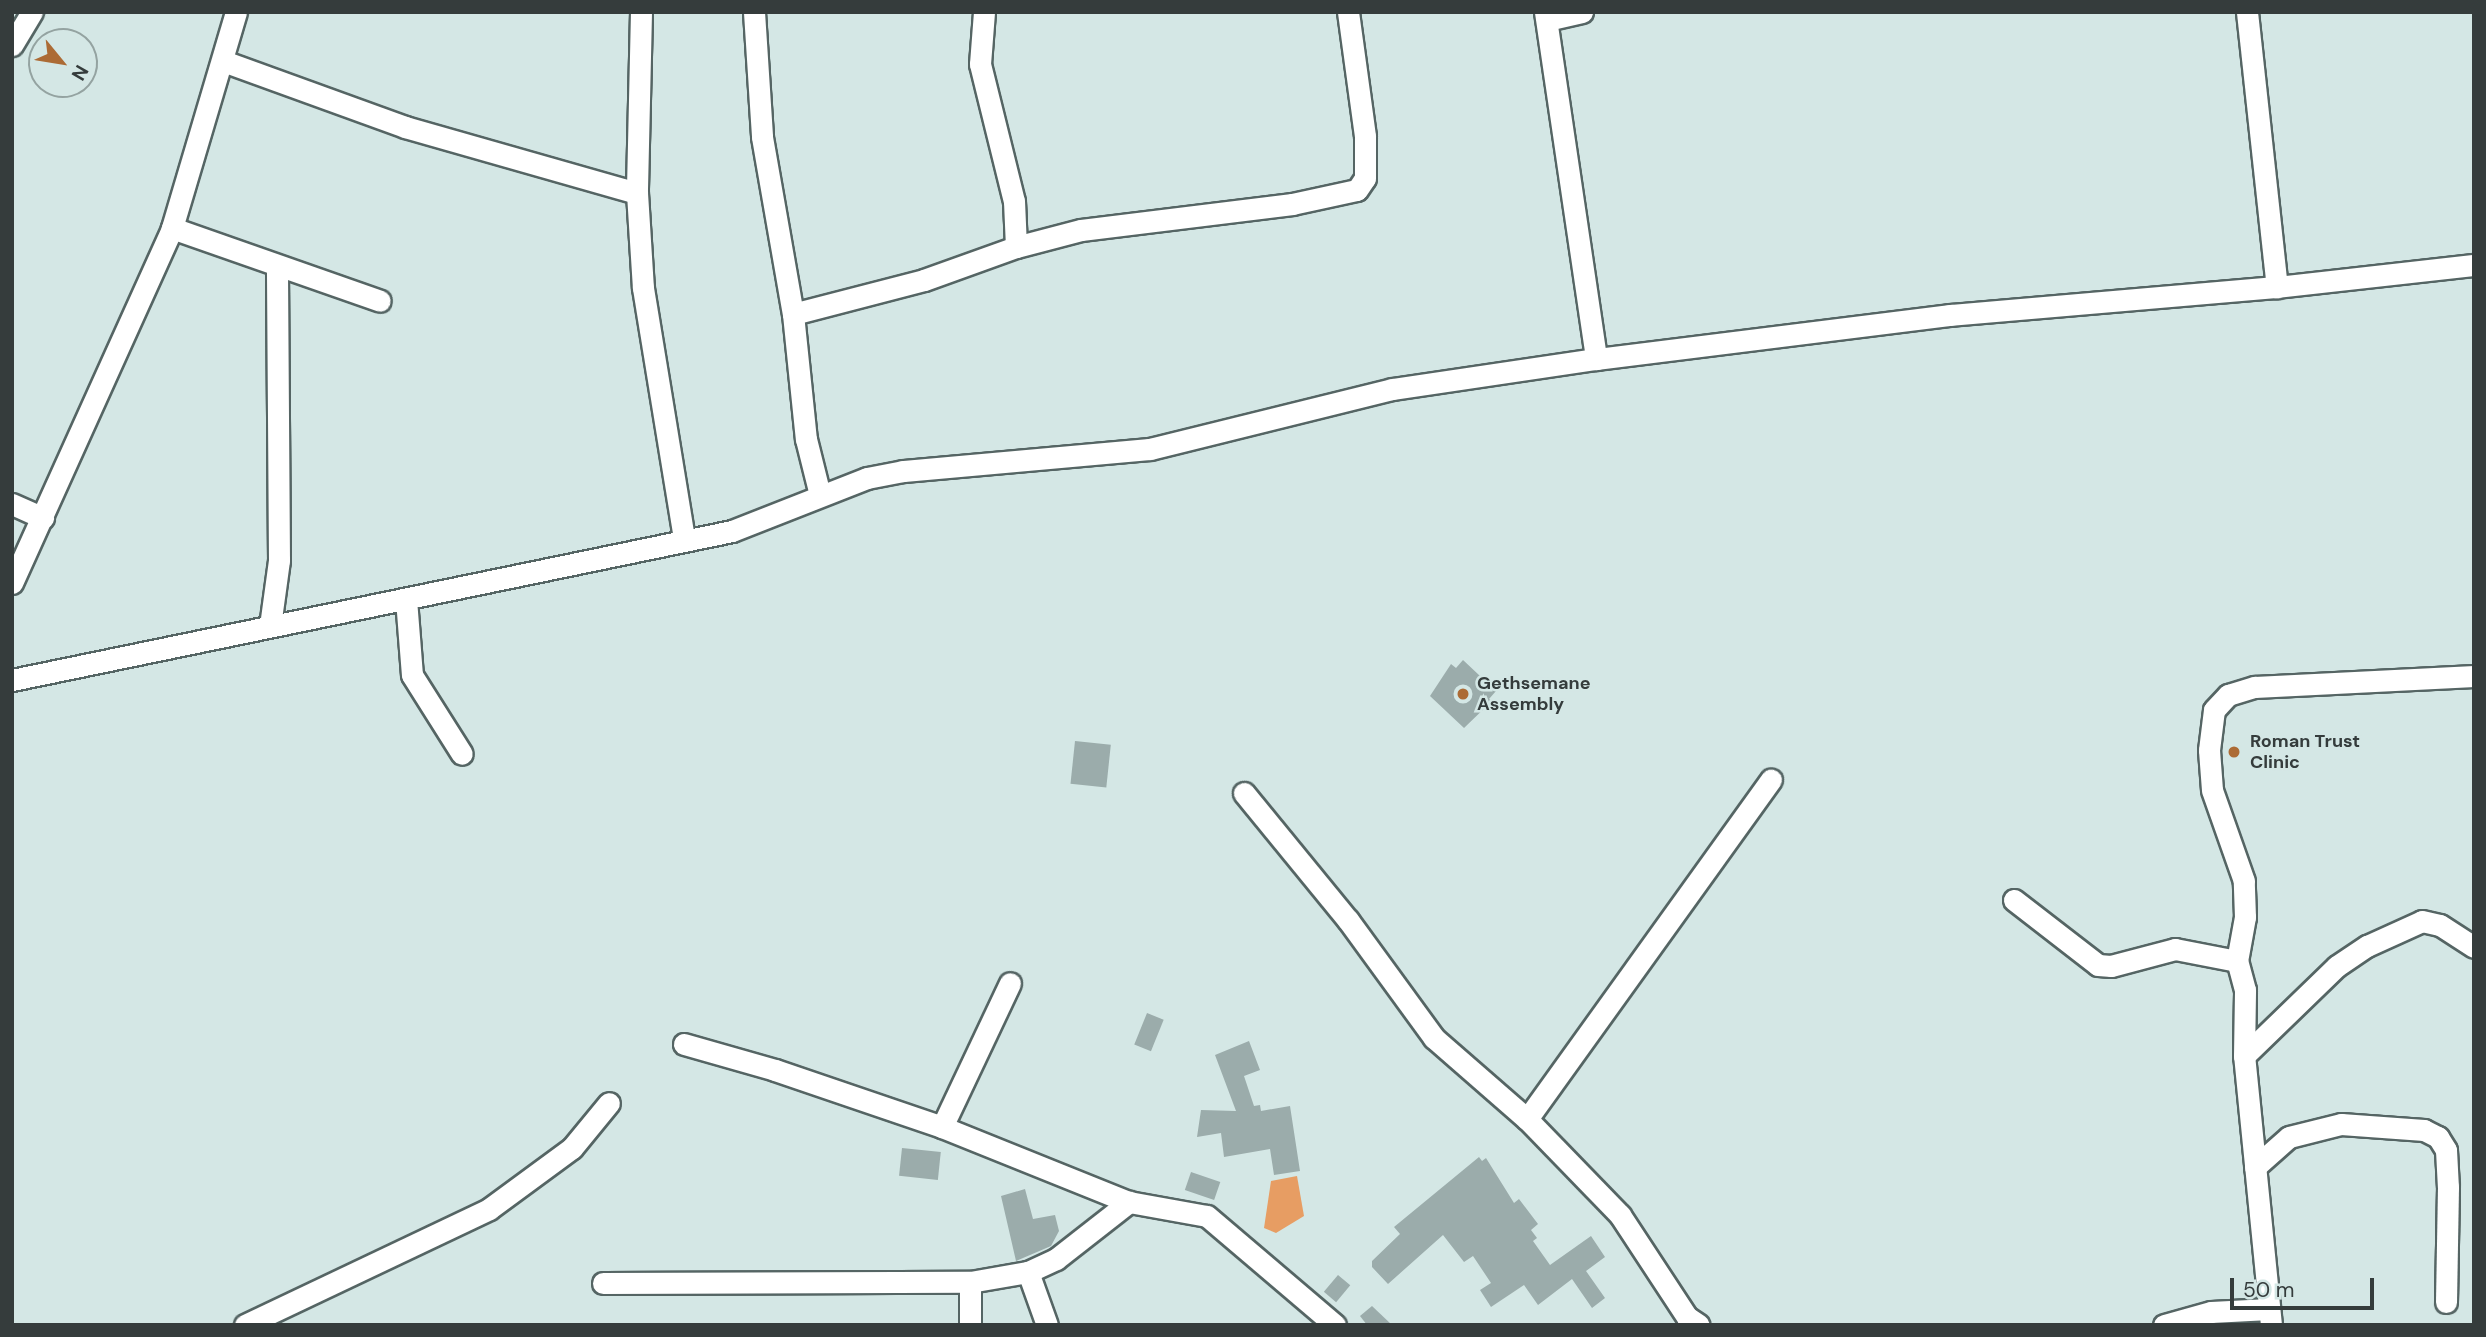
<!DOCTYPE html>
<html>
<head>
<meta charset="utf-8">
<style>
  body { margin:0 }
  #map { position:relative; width:2486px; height:1337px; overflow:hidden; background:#d4e7e5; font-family:"DM Sans",sans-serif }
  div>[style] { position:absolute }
  .green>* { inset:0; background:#e79d63 }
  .building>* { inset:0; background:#9bacab; transform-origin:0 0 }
  .roads { filter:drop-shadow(2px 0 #556564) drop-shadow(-2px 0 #556564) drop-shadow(0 2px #556564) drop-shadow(0 -2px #556564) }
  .minor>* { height:21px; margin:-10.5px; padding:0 10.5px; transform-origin:10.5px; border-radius:10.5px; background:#fff }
  .dots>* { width:19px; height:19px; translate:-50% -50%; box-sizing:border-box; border:4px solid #d4e7e5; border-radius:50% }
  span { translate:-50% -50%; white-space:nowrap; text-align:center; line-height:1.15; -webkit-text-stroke:5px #d4e7e5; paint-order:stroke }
  .poi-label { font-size:18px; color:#353c3c; font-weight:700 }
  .left { translate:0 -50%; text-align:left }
  .frame { position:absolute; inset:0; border:14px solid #353c3c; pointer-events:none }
  .north { position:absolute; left:28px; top:28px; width:70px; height:70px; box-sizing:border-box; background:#d4e7e5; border:2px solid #94a3a1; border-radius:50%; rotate:120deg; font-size:19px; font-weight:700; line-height:28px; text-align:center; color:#353c3c }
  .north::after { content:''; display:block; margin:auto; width:24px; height:32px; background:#ac6b35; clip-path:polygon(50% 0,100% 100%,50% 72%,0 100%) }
  .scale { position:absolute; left:2230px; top:1278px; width:144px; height:32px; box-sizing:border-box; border:4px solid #353c3c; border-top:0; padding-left:9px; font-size:21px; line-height:24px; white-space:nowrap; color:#353c3c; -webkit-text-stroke:5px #d4e7e5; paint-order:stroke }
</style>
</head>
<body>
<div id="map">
  <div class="green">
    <i style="clip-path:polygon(1297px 1176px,1304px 1216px,1276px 1233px,1264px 1228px,1271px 1181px)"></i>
  </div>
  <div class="building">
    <i style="clip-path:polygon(1463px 660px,1496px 691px,1489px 699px,1492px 701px,1464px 728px,1430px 696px,1451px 664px,1456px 668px)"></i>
    <i style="left:1075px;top:741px;width:36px;height:43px;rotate:6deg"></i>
    <i style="left:1147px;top:1013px;width:18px;height:34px;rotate:22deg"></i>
    <i style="clip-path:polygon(1249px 1041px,1260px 1070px,1244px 1076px,1254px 1106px,1260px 1105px,1261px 1111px,1290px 1106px,1300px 1171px,1274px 1175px,1270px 1149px,1224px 1157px,1221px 1133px,1197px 1137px,1201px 1110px,1236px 1111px,1215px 1055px)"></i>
    <i style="left:902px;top:1148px;width:39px;height:28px;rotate:6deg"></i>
    <i style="clip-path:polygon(1479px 1157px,1482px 1161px,1486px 1158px,1514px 1203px,1519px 1199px,1538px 1224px,1531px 1230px,1537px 1238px,1533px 1241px,1550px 1265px,1591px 1236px,1605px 1257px,1586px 1271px,1605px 1298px,1592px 1308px,1572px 1279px,1538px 1305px,1524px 1285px,1491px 1307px,1480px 1290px,1491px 1283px,1473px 1256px,1464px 1262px,1443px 1235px,1388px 1284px,1372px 1267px,1372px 1261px,1400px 1234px,1394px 1227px)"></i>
    <i style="left:1191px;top:1172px;width:31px;height:19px;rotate:19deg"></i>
    <i style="clip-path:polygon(1025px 1189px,1033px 1219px,1055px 1215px,1059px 1231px,1051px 1246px,1016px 1261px,1001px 1196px)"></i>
    <i style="left:1338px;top:1275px;width:16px;height:22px;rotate:40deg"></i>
    <i style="clip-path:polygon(1372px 1306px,1392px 1325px,1367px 1325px,1360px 1316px)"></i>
  </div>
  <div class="roads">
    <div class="minor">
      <i style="left:641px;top:12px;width:181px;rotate:91.3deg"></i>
      <i style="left:637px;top:193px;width:95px;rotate:86.4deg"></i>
      <i style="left:643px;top:288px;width:253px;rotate:80.7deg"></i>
      <i style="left:754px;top:12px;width:125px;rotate:86.3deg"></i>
      <i style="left:762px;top:137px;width:180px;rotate:80.1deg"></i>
      <i style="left:793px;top:314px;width:126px;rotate:84.1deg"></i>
      <i style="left:806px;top:439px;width:58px;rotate:76deg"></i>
      <i style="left:984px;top:12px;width:52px;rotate:94.4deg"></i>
      <i style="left:980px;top:64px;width:141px;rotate:76.1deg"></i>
      <i style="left:1014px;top:201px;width:46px;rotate:87.5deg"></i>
      <i style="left:1545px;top:12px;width:351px;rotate:81.6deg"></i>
      <i style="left:2247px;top:12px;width:277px;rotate:83.8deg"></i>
      <i style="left:1547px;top:20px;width:36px;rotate:-13deg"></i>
      <i style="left:12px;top:45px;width:39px;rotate:-59deg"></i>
      <i style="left:223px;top:61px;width:194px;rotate:19.9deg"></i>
      <i style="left:405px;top:127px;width:241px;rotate:15.9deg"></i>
      <i style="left:172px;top:228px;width:220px;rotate:19.3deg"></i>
      <i style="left:793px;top:314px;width:135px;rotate:-14.5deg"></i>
      <i style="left:924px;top:280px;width:98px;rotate:-19.7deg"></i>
      <i style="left:1016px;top:247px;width:67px;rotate:-14.7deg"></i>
      <i style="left:1081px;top:230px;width:213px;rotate:-7deg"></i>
      <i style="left:1292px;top:204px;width:66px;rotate:-12.2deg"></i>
      <i style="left:1357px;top:190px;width:14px;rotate:-56deg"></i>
      <i style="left:1365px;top:178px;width:42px;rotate:-90deg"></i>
      <i style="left:1365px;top:136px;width:125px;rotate:-97.8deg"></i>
      <i style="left:12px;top:504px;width:34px;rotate:24deg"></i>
      <i style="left:12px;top:583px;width:389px;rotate:-65.7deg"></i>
      <i style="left:172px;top:228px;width:225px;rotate:-73.5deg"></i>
      <i style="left:406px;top:599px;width:76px;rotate:85.5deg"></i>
      <i style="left:412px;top:675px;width:93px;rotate:57.7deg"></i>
      <i style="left:270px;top:626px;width:67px;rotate:-82.2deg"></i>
      <i style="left:279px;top:560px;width:293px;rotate:-90.4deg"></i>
      <i style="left:12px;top:680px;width:735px;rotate:-11.69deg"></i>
      <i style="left:732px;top:531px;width:145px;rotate:-21.4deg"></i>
      <i style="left:867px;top:478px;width:37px;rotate:-11deg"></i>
      <i style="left:903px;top:471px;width:248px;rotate:-5.1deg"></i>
      <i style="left:1150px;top:449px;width:249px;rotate:-13.9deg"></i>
      <i style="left:1392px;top:389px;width:206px;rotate:-8.4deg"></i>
      <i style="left:1596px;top:359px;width:357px;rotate:-7.1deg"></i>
      <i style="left:1950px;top:315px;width:328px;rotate:-4.9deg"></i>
      <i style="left:2277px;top:287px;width:198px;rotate:-6.4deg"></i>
      <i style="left:1244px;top:793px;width:164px;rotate:50.7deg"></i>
      <i style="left:1348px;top:920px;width:146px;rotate:53.9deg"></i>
      <i style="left:1434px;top:1038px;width:123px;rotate:41.1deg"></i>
      <i style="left:1527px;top:1119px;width:134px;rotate:45.9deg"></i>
      <i style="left:1620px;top:1215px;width:122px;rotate:56.7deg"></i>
      <i style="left:1687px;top:1317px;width:14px;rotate:34deg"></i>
      <i style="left:2014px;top:900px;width:106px;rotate:37.7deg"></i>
      <i style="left:2098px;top:965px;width:13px;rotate:4deg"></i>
      <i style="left:2111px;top:966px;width:66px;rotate:-14.9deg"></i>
      <i style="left:2175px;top:949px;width:63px;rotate:11deg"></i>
      <i style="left:684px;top:1044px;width:95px;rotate:15.9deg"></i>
      <i style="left:775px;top:1070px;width:176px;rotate:18.8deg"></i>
      <i style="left:942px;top:1127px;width:201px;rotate:21.9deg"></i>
      <i style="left:1129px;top:1202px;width:79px;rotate:10.2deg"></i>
      <i style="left:1207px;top:1216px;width:168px;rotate:40.4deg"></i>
      <i style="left:2244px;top:1056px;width:129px;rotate:-44.1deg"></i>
      <i style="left:2337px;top:966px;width:36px;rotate:-34deg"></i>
      <i style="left:2367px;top:946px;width:60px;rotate:-24.4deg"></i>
      <i style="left:2422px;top:921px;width:18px;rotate:13deg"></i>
      <i style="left:2440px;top:925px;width:40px;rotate:32.9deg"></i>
      <i style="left:1527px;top:1119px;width:418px;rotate:-54.3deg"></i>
      <i style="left:942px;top:1127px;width:159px;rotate:-64.7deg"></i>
      <i style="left:2255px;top:1167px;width:45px;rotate:-41.4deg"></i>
      <i style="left:2289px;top:1137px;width:54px;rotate:-14deg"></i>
      <i style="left:2341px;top:1124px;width:83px;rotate:4.1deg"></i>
      <i style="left:2424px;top:1130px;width:16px;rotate:27deg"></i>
      <i style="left:2438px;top:1137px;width:15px;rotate:58deg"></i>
      <i style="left:2446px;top:1150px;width:37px;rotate:87deg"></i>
      <i style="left:2448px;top:1187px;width:115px;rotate:91deg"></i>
      <i style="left:1028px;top:1272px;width:56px;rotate:70.3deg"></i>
      <i style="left:970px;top:1282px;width:43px;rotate:90deg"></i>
      <i style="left:603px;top:1283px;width:367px;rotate:-0.2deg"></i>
      <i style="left:970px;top:1282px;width:59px;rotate:-9.8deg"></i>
      <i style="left:1028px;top:1272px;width:31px;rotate:-25deg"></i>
      <i style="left:1056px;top:1259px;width:93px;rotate:-38deg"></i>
      <i style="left:245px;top:1325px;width:270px;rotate:-25.4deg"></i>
      <i style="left:489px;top:1209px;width:103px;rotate:-36.3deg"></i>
      <i style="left:572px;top:1148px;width:58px;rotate:-50.6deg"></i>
      <i style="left:2164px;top:1325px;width:49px;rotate:-15.5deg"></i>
      <i style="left:2211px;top:1312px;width:58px;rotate:-3deg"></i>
      <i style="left:2271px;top:1325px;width:270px;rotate:-95.7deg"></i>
      <i style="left:2244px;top:1056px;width:66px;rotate:-89.1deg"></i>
      <i style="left:2245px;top:990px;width:30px;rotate:-105deg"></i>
      <i style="left:2237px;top:961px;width:45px;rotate:-79.7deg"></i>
      <i style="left:2245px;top:917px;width:36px;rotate:-92deg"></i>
      <i style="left:2244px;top:881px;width:96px;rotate:-109.4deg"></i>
      <i style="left:2212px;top:790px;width:40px;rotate:-94.3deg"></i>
      <i style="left:2209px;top:750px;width:40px;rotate:-82.9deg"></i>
      <i style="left:2214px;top:710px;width:21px;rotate:-47deg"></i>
      <i style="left:2228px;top:695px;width:28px;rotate:-17deg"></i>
      <i style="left:2255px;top:687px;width:219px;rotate:-2.9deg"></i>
    </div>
  </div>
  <div class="dots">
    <i style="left:1463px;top:694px;background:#ac6b35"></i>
    <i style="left:2234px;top:752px;background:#ac6b35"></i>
  </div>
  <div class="poi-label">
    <span class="left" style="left:1477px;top:694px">Gethsemane<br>Assembly</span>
    <span class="left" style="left:2250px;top:752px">Roman Trust<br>Clinic</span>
  </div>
  <div class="frame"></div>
  <div class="north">N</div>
  <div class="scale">50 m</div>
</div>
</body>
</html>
